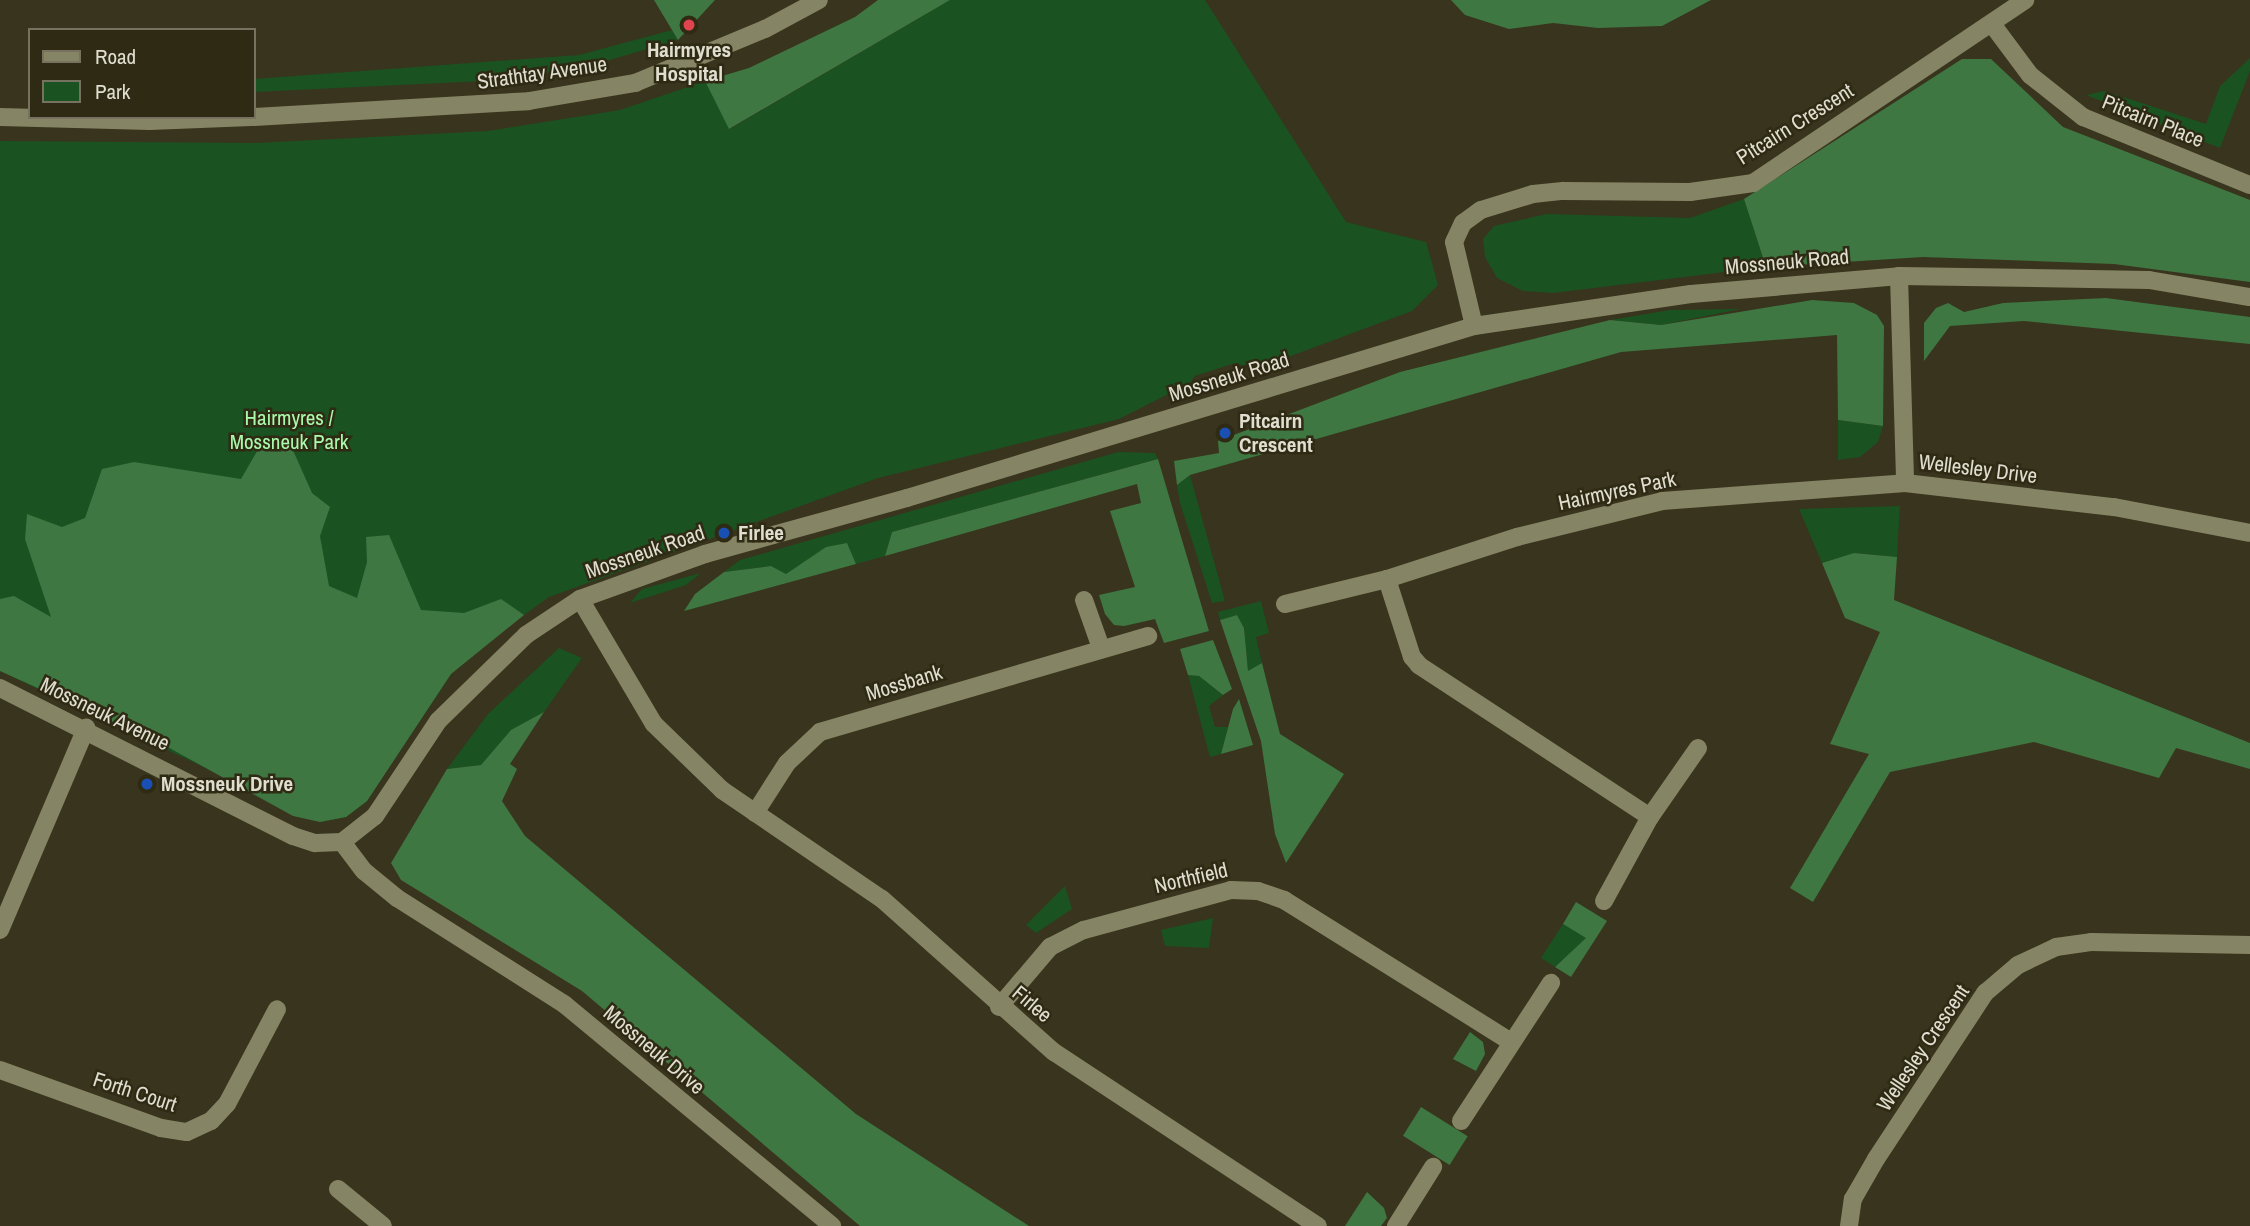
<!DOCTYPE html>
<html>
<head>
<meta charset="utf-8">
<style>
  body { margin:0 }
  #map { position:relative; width:2250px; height:1226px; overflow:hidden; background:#39341d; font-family:"Archivo Narrow",sans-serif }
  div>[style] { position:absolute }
  .green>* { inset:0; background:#1a5221 }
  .forest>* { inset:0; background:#3e7742; transform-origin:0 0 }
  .minor>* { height:18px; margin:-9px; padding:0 9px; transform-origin:9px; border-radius:9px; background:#858464 }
  .dots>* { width:19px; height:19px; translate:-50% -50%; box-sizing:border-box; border:4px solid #2f2a13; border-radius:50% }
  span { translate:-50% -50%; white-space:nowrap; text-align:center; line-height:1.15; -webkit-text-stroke:5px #2f2a13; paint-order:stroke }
  .poi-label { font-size:21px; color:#e0ded0; font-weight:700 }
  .left { translate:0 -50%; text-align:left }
  .street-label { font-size:21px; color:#e0ded0 }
  .park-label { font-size:21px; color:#a9faac }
  .legend { position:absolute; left:28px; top:28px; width:228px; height:91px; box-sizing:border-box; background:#2f2a13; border:2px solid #76725f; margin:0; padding:9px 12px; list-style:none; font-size:21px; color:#e0ded0 }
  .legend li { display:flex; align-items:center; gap:14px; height:35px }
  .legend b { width:35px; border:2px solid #76725f }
</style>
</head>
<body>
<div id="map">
  <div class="green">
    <i style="clip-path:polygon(950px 0,1205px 0,1346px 222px,1426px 242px,1438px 285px,1412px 311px,1256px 369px,1235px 363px,1195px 376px,1190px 383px,1119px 419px,878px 478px,549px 597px,474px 651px,451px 674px,367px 801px,346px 817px,320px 822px,0 671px,0 141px,257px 143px,488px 131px,620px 110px,705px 81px,730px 129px)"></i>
    <i style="clip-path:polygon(672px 30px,678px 40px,589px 66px,505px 80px,254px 92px,254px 79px,579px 55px)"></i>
    <i style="clip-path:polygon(2250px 58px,2250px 71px,2220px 148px,2086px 95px,2105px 91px,2206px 124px,2220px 86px)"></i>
    <i style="clip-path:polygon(1744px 199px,1766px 267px,1553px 293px,1523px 291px,1497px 278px,1485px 257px,1483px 239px,1494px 226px,1547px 214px,1690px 218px)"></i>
    <i style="clip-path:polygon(1741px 309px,1661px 325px,1610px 320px,1670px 310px)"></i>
    <i style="clip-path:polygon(1838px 420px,1883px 426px,1878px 442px,1860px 457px,1838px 460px)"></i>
    <i style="clip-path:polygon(1118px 452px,1155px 453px,1158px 459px,892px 532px,885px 556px,856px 564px,847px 544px,826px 547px,786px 574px,771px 566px,724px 572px,740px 560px)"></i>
    <i style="clip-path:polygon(1190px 475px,1225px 601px,1212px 603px,1180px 503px,1177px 485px)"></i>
    <i style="clip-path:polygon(1900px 506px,1897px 557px,1854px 553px,1822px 563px,1799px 509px)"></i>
    <i style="clip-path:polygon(701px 573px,686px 585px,630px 603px,642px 589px)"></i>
    <i style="clip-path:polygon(1261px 601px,1269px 633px,1256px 637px,1262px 663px,1248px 672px,1244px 628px,1237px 615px,1220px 620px,1218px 612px)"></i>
    <i style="clip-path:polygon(559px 648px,582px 658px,544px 712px,511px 731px,481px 765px,447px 769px,488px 714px)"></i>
    <i style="clip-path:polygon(1188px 675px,1199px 676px,1223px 695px,1209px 706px,1215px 727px,1228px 727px,1221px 754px,1210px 757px)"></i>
    <i style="clip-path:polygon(1065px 886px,1072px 909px,1036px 933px,1026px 925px)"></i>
    <i style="clip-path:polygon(1213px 918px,1209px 948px,1165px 946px,1161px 930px)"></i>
    <i style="clip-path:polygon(1563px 924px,1587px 938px,1555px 967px,1541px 958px)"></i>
  </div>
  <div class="forest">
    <i style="clip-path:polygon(654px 0,715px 0,678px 40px)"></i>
    <i style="clip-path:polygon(878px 0,950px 0,729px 129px,705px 81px,749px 68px,855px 17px)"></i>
    <i style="clip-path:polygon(1451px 0,1711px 0,1662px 26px,1598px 28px,1553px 23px,1509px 29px,1465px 15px)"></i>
    <i style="clip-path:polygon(1962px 59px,1991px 59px,2063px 127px,2250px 200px,2250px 282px,2114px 264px,1923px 257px,1766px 267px,1744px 199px)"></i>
    <i style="clip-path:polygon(2106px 298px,2250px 317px,2250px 344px,2024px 321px,1950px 326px,1924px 361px,1924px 323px,1936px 308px,1948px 303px,1964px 312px,2003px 303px)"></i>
    <i style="clip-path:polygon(1812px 300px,1854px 303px,1877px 315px,1884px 326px,1883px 426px,1838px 420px,1837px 335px,1621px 352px,1190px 475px,1177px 485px,1174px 461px,1219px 453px,1218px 441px,1400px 372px,1610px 320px,1661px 325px)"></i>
    <i style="clip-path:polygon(264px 439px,288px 439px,312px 493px,330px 507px,320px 536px,329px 586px,357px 598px,367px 562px,366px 537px,389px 535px,421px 610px,464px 613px,501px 599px,524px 615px,451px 674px,367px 801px,346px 817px,320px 822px,293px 816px,164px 745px,0 671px,0 599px,14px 596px,51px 617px,25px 539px,27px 514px,62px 527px,85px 518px,102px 469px,134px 462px,241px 479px)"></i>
    <i style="clip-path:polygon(1158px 459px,1209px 631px,1164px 643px,1155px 619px,1124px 626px,1114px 625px,1105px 614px,1099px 595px,1135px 587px,1110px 511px,1141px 503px,1137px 484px,885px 556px,892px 532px)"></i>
    <i style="clip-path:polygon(847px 543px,856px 564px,684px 611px,695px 594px,724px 572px,771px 566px,786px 574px,826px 547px)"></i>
    <i style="clip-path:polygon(1854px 553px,1897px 557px,1894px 600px,2250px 743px,2250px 769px,2176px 748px,2159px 778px,2034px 742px,1890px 772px,1813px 902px,1790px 888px,1869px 754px,1830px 744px,1880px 632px,1845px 618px,1822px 563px)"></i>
    <i style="clip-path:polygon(1237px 615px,1244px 628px,1248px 671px,1262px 663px,1280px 734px,1344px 774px,1286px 863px,1275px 834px,1261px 741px,1220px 620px)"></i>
    <i style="clip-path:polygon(1213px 640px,1232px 689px,1223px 695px,1199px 676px,1188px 675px,1180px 649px)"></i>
    <i style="clip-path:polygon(1239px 699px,1253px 745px,1221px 754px,1233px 709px)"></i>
    <i style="clip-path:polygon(544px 712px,510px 764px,517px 769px,502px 801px,525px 836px,856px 1114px,1029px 1226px,860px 1226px,582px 991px,401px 880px,391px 863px,447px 769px,481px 765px,511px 730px)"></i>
    <i style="clip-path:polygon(1576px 902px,1607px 921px,1571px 977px,1555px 967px,1586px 938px,1563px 924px)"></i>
    <i style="clip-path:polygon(1470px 1032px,1483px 1042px,1485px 1054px,1476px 1071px,1453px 1059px)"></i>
    <i style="left:1421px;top:1107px;width:55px;height:34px;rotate:32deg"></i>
    <i style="clip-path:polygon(1367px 1192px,1384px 1208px,1387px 1218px,1381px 1226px,1345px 1226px)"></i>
  </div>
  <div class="minor">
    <i style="left:1992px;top:24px;width:64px;rotate:53.3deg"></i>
    <i style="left:2030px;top:75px;width:68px;rotate:38.4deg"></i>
    <i style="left:2083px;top:117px;width:180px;rotate:22.2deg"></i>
    <i style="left:0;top:117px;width:150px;rotate:1.5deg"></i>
    <i style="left:150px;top:121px;width:101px;rotate:-2.3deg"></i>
    <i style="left:254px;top:117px;width:275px;rotate:-3.3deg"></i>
    <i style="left:529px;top:101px;width:108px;rotate:-9.6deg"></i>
    <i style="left:635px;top:83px;width:141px;rotate:-22.6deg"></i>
    <i style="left:765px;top:29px;width:61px;rotate:-28.2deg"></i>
    <i style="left:1899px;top:276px;width:207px;rotate:88.3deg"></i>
    <i style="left:1474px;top:326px;width:86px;rotate:-103.4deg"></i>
    <i style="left:1454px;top:242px;width:21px;rotate:-65deg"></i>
    <i style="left:1463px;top:223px;width:22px;rotate:-36deg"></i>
    <i style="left:1481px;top:210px;width:54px;rotate:-17.1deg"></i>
    <i style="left:1533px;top:194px;width:30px;rotate:-6deg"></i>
    <i style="left:1563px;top:191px;width:127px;rotate:0.5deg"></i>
    <i style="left:1690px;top:192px;width:64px;rotate:-8.1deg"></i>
    <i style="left:1753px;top:183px;width:328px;rotate:-33.9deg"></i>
    <i style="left:580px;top:599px;width:145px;rotate:59.4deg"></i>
    <i style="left:654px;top:724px;width:95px;rotate:44.1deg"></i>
    <i style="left:722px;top:790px;width:194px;rotate:34.3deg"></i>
    <i style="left:882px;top:899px;width:230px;rotate:41.7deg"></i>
    <i style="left:1054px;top:1052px;width:316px;rotate:33.4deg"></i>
    <i style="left:1084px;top:600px;width:51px;rotate:70.5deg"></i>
    <i style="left:1285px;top:604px;width:105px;rotate:-13.8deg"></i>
    <i style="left:0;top:688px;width:328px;rotate:26.8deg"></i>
    <i style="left:293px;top:836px;width:23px;rotate:18deg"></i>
    <i style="left:315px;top:843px;width:27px;rotate:-2deg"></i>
    <i style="left:342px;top:842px;width:42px;rotate:-38.2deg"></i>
    <i style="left:375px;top:816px;width:114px;rotate:-56.4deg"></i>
    <i style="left:438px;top:721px;width:123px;rotate:-44.3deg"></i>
    <i style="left:526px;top:635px;width:65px;rotate:-33.7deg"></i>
    <i style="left:580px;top:599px;width:133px;rotate:-19.8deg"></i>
    <i style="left:705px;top:554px;width:210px;rotate:-15.5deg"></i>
    <i style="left:907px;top:498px;width:593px;rotate:-16.88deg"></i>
    <i style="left:1474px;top:326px;width:219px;rotate:-8.4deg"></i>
    <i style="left:1691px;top:294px;width:209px;rotate:-4.9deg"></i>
    <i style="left:1899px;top:276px;width:250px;rotate:0.9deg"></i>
    <i style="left:2149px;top:280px;width:102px;rotate:9.6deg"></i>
    <i style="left:755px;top:813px;width:59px;rotate:-57.4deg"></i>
    <i style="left:787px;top:763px;width:45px;rotate:-43.2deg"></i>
    <i style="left:820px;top:732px;width:342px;rotate:-16.3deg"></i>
    <i style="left:1650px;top:817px;width:277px;rotate:-146.7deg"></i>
    <i style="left:1419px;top:665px;width:11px;rotate:-131deg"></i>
    <i style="left:1412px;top:657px;width:82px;rotate:-107.8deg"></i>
    <i style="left:1387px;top:579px;width:137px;rotate:-17.9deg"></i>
    <i style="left:1517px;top:537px;width:149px;rotate:-13.9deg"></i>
    <i style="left:1662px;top:501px;width:244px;rotate:-4.2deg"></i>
    <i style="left:1905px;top:483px;width:210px;rotate:6.6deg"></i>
    <i style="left:2114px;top:507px;width:138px;rotate:10.8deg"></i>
    <i style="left:342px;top:842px;width:36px;rotate:53deg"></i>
    <i style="left:364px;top:871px;width:43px;rotate:39.3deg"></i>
    <i style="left:397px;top:898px;width:198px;rotate:32.4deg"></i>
    <i style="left:564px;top:1004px;width:348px;rotate:39.6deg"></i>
    <i style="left:1604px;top:901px;width:96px;rotate:-61.3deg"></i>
    <i style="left:1650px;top:817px;width:84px;rotate:-55.2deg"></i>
    <i style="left:0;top:930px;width:220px;rotate:-66.9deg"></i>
    <i style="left:999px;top:1007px;width:79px;rotate:-49.6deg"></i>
    <i style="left:1050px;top:947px;width:38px;rotate:-27deg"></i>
    <i style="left:1084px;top:930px;width:152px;rotate:-15.2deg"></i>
    <i style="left:1231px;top:890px;width:27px;rotate:2deg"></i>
    <i style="left:1258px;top:891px;width:28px;rotate:19deg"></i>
    <i style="left:1284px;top:900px;width:268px;rotate:32deg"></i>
    <i style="left:0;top:1070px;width:171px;rotate:19.8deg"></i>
    <i style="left:161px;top:1128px;width:26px;rotate:9deg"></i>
    <i style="left:187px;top:1132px;width:26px;rotate:-25deg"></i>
    <i style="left:211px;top:1121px;width:23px;rotate:-47deg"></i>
    <i style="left:227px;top:1104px;width:107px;rotate:-62.2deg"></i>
    <i style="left:1461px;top:1121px;width:165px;rotate:-56.9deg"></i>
    <i style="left:338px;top:1189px;width:58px;rotate:39.4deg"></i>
    <i style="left:1396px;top:1226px;width:70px;rotate:-57.9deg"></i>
    <i style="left:1849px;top:1226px;width:27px;rotate:-82deg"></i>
    <i style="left:1853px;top:1199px;width:46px;rotate:-60.1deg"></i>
    <i style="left:1876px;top:1159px;width:199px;rotate:-56.7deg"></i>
    <i style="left:1985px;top:993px;width:43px;rotate:-40.3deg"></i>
    <i style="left:2018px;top:965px;width:42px;rotate:-25.3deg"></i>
    <i style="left:2056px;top:947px;width:35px;rotate:-8deg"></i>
    <i style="left:2091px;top:942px;width:159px;rotate:1.1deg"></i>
  </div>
  <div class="dots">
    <i style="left:689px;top:25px;background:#e0444e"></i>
    <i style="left:1225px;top:433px;background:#1a4fb4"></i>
    <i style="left:724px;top:533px;background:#1a4fb4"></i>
    <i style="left:147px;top:784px;background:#1a4fb4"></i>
  </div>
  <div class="poi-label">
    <span style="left:689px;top:62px">Hairmyres<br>Hospital</span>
    <span class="left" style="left:1239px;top:433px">Pitcairn<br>Crescent</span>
    <span class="left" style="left:738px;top:533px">Firlee</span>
    <span class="left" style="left:161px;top:784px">Mossneuk Drive</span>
  </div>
  <div class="street-label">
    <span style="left:542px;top:73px;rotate:-8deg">Strathtay Avenue</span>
    <span style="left:2153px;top:121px;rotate:22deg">Pitcairn Place</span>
    <span style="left:1795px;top:124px;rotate:-32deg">Pitcairn Crescent</span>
    <span style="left:1787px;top:262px;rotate:-5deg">Mossneuk Road</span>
    <span style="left:1229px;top:377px;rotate:-17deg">Mossneuk Road</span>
    <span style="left:1978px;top:469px;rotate:7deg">Wellesley Drive</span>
    <span style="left:1617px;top:491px;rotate:-12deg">Hairmyres Park</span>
    <span style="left:645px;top:552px;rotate:-19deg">Mossneuk Road</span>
    <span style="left:904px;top:683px;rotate:-17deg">Mossbank</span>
    <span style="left:105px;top:714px;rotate:26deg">Mossneuk Avenue</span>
    <span style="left:1191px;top:878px;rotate:-13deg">Northfield</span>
    <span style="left:1032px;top:1004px;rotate:40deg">Firlee</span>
    <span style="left:1923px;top:1048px;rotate:-56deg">Wellesley Crescent</span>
    <span style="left:654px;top:1050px;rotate:40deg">Mossneuk Drive</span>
    <span style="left:135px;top:1092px;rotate:18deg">Forth Court</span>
  </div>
  <div class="park-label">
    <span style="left:289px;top:430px">Hairmyres /<br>Mossneuk Park</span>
  </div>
  <ul class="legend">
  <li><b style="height:9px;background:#858464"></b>Road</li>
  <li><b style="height:19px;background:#1a5221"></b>Park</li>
  </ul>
</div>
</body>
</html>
